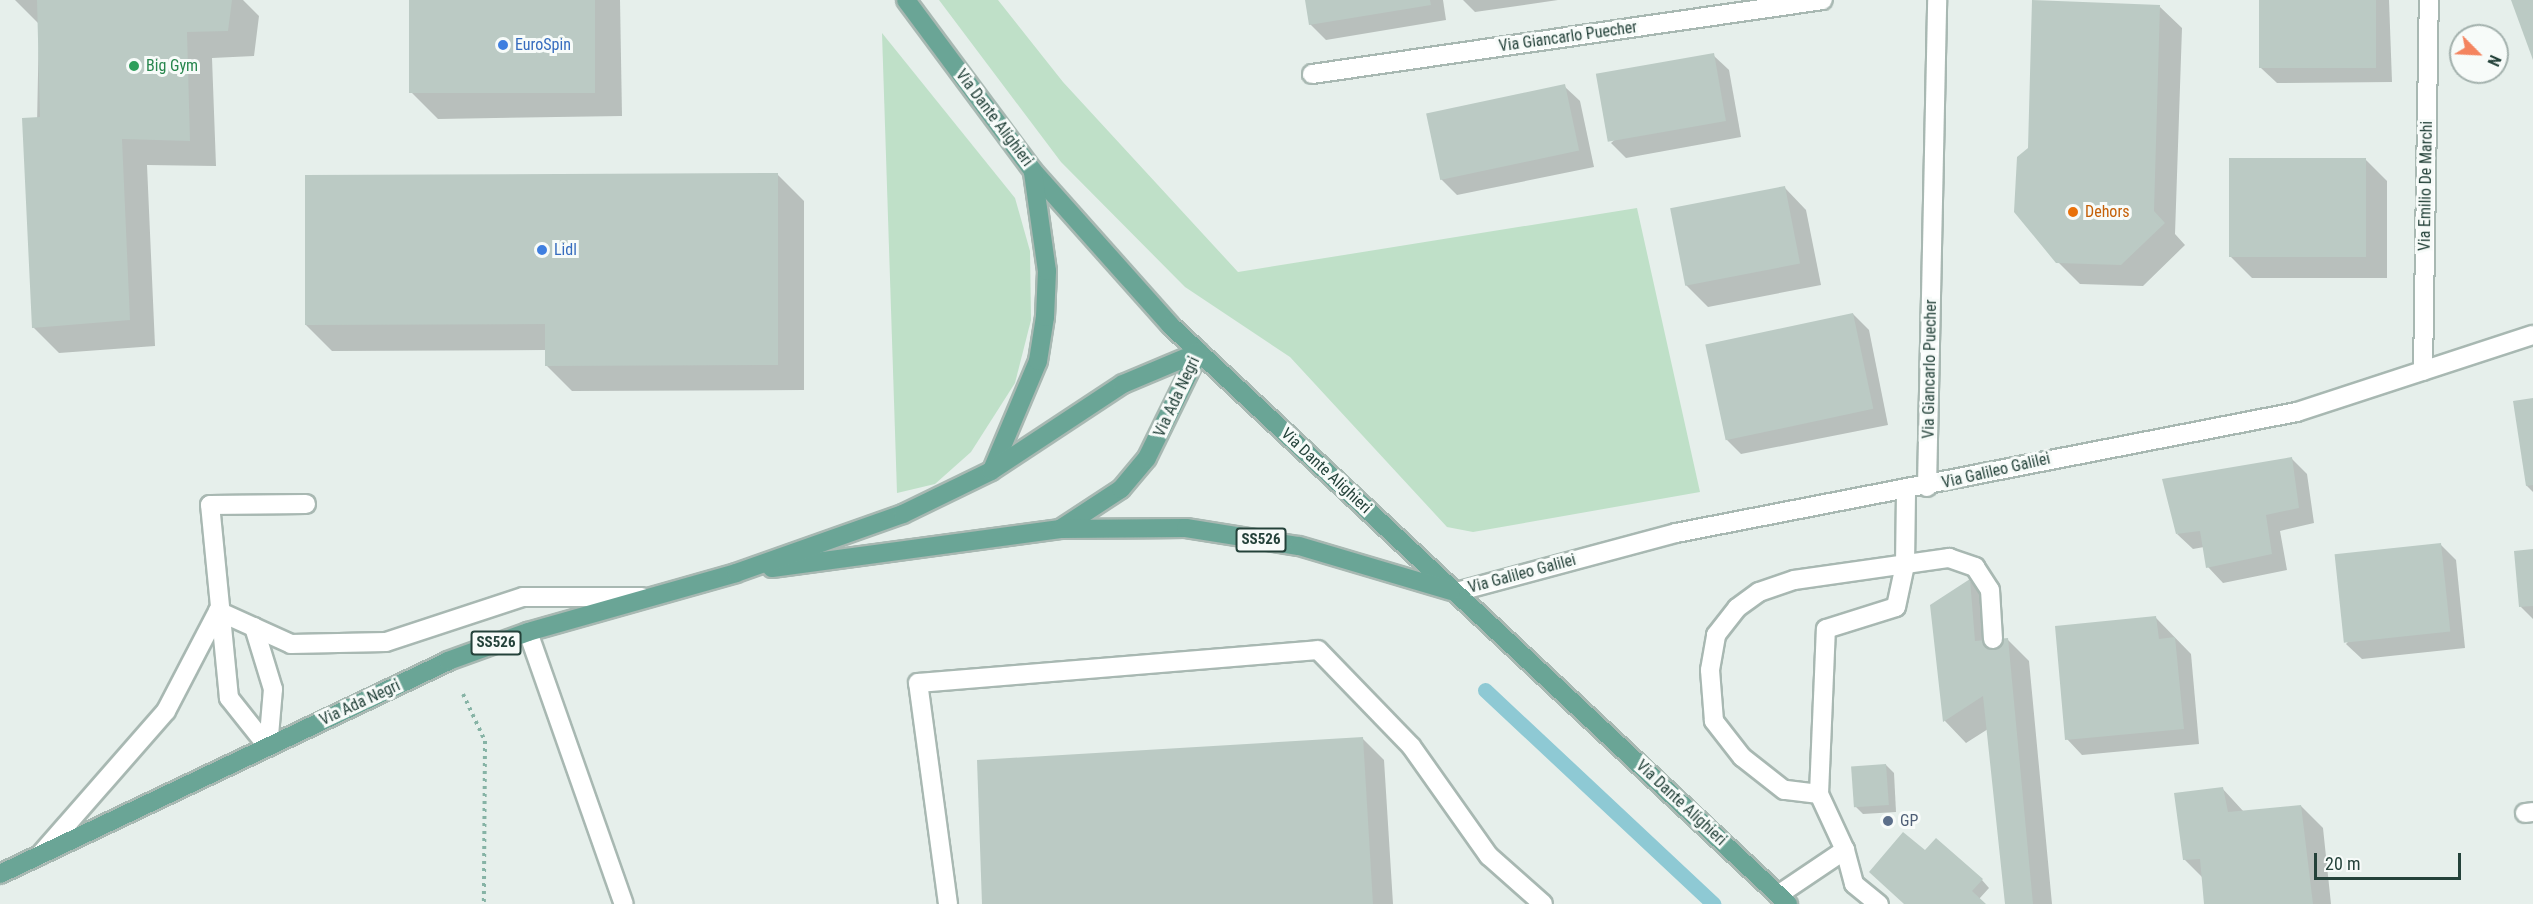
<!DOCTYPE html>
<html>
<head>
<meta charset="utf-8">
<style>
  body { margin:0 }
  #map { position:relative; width:2533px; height:904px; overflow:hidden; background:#e6efeb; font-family:"Roboto Condensed",sans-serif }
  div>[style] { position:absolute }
  .green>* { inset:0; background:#bfe0c8 }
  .shadow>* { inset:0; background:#0003 }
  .stream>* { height:15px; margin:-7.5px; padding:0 7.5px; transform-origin:7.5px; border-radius:7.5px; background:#8ec9d4 }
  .building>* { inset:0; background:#bbcac4; transform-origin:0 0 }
  .path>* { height:4px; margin-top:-2px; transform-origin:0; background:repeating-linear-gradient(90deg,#86b3a5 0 3px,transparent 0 7.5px) }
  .roads { filter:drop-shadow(2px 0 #a8b8b2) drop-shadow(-2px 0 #a8b8b2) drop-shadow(0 2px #a8b8b2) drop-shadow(0 -2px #a8b8b2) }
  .service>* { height:18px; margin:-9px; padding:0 9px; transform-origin:9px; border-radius:9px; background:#fff }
  .minor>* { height:18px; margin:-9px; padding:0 9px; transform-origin:9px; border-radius:9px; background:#fff }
  .primary>* { height:18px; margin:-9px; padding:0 9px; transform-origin:9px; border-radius:9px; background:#6aa596 }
  .dots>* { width:16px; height:16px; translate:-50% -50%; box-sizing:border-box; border:3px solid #f7fbf9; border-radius:50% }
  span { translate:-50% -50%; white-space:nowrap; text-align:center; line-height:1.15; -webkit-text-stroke:6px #f7fbf9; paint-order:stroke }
  .shield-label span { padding:2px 4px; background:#f7fbf9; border:2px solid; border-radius:4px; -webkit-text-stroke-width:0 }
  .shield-label { font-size:15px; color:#24423a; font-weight:700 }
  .street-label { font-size:16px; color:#24423a }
  .shop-label { font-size:16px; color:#366cbe }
  .left { translate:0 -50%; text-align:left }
  .leisure-label { font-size:16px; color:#27864d }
  .food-label { font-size:16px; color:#c56008 }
  .service-label { font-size:16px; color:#4e5e75 }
  .north { position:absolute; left:2449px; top:24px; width:60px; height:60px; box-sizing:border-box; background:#f7fbf9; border:2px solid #a3b1ad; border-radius:50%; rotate:114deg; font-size:16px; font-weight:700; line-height:24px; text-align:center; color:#24423a }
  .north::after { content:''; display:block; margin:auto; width:21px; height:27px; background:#f4845f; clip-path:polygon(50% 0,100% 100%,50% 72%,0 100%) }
  .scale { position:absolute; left:2314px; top:853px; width:147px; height:27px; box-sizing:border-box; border:3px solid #24423a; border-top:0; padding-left:8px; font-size:18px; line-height:21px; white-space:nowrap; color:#24423a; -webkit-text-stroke:4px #f7fbf9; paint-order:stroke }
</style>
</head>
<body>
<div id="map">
  <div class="green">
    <i style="clip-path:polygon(939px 0,998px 0,1063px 82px,1238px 272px,1637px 208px,1700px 492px,1473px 532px,1447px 527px,1290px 357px,1185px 287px,1061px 162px)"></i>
    <i style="clip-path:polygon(882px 33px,1015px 198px,1030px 251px,1031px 320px,1015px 383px,971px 452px,935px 484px,897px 493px)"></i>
  </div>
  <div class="shadow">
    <i style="clip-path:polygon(15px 0,243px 0,259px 16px,254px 56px,212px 58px,216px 166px,147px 165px,155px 346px,59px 353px,33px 327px,39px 24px)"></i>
    <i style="clip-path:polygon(410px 0,620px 0,622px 116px,438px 119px,412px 93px)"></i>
    <i style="clip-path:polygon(1306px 0,1443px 0,1446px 20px,1326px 40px,1310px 24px)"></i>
    <i style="clip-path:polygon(1463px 0,1558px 0,1475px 12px)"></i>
    <i style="clip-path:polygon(2260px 0,2389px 0,2392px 82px,2277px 83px,2261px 68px)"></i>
    <i style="clip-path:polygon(2160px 7px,2182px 28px,2175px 234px,2185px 245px,2143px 286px,2080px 284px,2058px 262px)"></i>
    <i style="clip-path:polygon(1713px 55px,1729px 70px,1741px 137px,1626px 158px,1611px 143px)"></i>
    <i style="clip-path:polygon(1564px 86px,1580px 101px,1594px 167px,1457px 195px,1441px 179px)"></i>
    <i style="clip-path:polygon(2366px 160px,2387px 181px,2387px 278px,2252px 278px,2230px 256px)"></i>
    <i style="clip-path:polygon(778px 175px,804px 201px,804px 390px,572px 391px,546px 365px,546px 350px,332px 351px,306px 325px)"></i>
    <i style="clip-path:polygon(1785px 188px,1806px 210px,1821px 285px,1708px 307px,1686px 285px)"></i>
    <i style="clip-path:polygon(1853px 314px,1869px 330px,1888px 425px,1741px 454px,1726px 439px)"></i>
    <i style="clip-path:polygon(2533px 400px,2533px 492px,2527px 486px)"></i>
    <i style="clip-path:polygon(2291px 458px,2307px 474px,2314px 523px,2280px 531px,2287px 570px,2223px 583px,2208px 567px,2204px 547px,2193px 549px,2177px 534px)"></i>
    <i style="clip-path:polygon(2440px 544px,2456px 560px,2465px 648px,2362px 659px,2346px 644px)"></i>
    <i style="clip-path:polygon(2533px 550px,2533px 619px,2521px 607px)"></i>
    <i style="clip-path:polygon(1970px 581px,1991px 603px,1994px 640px,2007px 639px,2029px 661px,2052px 904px,2006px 904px,1988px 729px,1966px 743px,1945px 721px,1932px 606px)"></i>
    <i style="clip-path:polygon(2156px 618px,2191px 654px,2199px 744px,2082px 755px,2067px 739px)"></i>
    <i style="clip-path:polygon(1362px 738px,1384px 760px,1393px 904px,984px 904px)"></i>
    <i style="clip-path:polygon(1886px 765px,1894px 773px,1896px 812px,1863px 814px,1855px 806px)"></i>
    <i style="clip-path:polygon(2222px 788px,2244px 812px,2301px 806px,2323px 828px,2331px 904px,2206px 904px,2203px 878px,2184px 859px)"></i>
    <i style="clip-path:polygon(1925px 853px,1982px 880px,1989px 888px,1979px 899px,1984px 904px,1906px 904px)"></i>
  </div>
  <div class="stream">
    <i style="left:1485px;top:690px;width:313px;rotate:43.1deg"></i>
  </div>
  <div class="building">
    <i style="clip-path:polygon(37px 0,232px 0,228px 31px,187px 32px,190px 141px,122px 139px,130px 320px,32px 328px,22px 118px,40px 117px)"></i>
    <i style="left:409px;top:0;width:186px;height:93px"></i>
    <i style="clip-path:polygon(1305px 0,1430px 0,1431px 5px,1309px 25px)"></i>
    <i style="clip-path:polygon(2032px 0,2160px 5px,2154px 211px,2165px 223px,2121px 265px,2056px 263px,2014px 212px,2017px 157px,2028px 148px)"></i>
    <i style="left:2259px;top:0;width:117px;height:68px"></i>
    <i style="clip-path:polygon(2511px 0,2533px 0,2533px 60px)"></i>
    <i style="left:1714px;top:53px;width:69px;height:120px;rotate:80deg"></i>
    <i style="left:1565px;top:84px;width:68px;height:142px;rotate:78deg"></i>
    <i style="left:2229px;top:158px;width:137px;height:99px"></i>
    <i style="clip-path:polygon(778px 173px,778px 365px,545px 366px,545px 324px,305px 325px,305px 175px)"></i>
    <i style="left:1785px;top:186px;width:79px;height:117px;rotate:79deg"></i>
    <i style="left:1853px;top:313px;width:98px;height:151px;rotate:78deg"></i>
    <i style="clip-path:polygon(2533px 398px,2533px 485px,2526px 486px,2513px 401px)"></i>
    <i style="clip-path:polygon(2292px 457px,2299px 508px,2266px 515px,2272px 554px,2206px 568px,2200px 531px,2176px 534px,2162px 479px)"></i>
    <i style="left:2441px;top:543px;width:89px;height:107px;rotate:84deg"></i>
    <i style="clip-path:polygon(2533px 549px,2533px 606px,2519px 607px,2514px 551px)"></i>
    <i style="clip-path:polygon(1970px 579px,1975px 641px,2008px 638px,2033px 904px,2005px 904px,1983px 696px,1943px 722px,1930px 605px)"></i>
    <i style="clip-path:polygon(2156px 616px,2159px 639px,2175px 637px,2184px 729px,2065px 740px,2055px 626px)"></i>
    <i style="clip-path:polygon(1363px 737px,1373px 904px,982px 904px,977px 760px)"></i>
    <i style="left:1886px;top:764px;width:41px;height:35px;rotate:86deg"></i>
    <i style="clip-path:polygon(2223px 787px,2228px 812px,2301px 805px,2313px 904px,2204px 904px,2200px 859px,2183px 860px,2174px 793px)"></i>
    <i style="clip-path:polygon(1903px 832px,1925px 850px,1936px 838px,1983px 879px,1972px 891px,1986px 904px,1904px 904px,1869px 872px)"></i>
  </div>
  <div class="path">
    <i style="left:463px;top:694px;width:52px;rotate:64.9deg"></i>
    <i style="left:485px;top:741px;width:163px;rotate:90.4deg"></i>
  </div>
  <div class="roads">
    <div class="service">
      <i style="left:218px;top:611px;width:80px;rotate:24.3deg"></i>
      <i style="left:291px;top:644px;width:95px;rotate:-1.2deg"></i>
      <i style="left:386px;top:642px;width:144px;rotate:-18.2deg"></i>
      <i style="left:523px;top:597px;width:119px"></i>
      <i style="left:254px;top:627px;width:65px;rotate:73deg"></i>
      <i style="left:273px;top:689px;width:58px;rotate:94.9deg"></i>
      <i style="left:528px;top:632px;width:288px;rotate:70.6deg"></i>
      <i style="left:268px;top:747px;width:63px;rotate:-128.5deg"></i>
      <i style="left:229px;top:698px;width:194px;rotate:-95.6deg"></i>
      <i style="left:210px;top:505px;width:96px;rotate:-0.6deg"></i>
      <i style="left:1819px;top:794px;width:35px;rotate:-173deg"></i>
      <i style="left:1784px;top:790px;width:53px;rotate:-141.8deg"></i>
      <i style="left:1742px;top:757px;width:46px;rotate:-127.9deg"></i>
      <i style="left:1714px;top:721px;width:51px;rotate:-94.5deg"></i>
      <i style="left:1710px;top:670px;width:36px;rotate:-80deg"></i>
      <i style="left:1716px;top:635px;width:34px;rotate:-52deg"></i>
      <i style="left:1737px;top:608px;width:27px;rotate:-36deg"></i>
      <i style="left:1759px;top:592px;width:37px;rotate:-19deg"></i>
      <i style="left:1794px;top:580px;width:157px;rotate:-8.1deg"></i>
      <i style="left:1949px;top:558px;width:28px;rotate:19deg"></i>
      <i style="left:1975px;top:567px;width:27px;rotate:57deg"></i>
      <i style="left:1990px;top:590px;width:49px;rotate:86.5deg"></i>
      <i style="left:1845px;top:850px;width:35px;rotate:75deg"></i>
      <i style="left:1854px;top:884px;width:32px;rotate:39deg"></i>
      <i style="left:40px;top:855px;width:191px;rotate:-48.8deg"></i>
      <i style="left:166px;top:711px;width:113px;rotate:-62.5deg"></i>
      <i style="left:1778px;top:895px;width:81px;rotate:-33.9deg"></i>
      <i style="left:1845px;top:850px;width:62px;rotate:-114.9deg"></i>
      <i style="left:1819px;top:794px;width:165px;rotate:-87.6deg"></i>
      <i style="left:1826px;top:629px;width:73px;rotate:-17.4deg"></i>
      <i style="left:1896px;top:607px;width:43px;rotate:-77.9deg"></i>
      <i style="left:1905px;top:565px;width:73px;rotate:-89.2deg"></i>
      <i style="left:948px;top:904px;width:223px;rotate:-97.7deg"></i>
      <i style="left:918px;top:683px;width:401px;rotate:-4.7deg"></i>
      <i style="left:1318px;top:650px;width:134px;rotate:45.9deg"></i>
      <i style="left:1411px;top:746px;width:135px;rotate:54.7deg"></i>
      <i style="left:1489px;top:856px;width:72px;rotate:41.6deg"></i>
    </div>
    <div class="minor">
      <i style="left:1312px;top:74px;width:516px;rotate:-8.24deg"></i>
      <i style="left:2423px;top:371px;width:371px;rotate:-89.1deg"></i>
      <i style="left:1927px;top:487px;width:487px;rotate:-88.8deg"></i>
      <i style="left:1456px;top:592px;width:228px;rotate:-15deg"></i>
      <i style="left:1676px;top:533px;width:633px;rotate:-11.03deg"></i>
      <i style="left:2297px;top:412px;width:248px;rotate:-18.1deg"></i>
      <i style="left:2525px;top:813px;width:8px;rotate:-7deg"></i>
    </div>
    <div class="primary">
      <i style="left:906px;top:0;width:213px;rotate:53.4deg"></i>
      <i style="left:1033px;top:171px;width:206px;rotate:48.3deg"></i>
      <i style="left:1170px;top:325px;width:847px;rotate:43.13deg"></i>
      <i style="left:992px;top:470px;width:118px;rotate:-67.1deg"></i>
      <i style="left:1038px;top:361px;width:45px;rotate:-81deg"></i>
      <i style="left:1045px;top:317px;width:46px;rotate:-87.5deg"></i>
      <i style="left:1047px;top:271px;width:99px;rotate:-98.1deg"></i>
      <i style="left:1060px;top:529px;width:73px;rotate:-33.3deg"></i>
      <i style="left:1121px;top:489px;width:40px;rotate:-50deg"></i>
      <i style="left:1147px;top:458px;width:118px;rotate:-63.9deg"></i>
      <i style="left:772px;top:568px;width:291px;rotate:-7.7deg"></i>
      <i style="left:1060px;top:529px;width:126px;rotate:-0.5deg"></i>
      <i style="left:1186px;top:528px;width:114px;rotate:9.1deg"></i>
      <i style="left:1299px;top:546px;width:159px;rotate:16.5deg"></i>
      <i style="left:0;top:874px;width:496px;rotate:-25.4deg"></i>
      <i style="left:448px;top:661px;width:85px;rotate:-19.9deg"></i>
      <i style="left:528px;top:632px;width:216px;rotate:-15.8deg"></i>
      <i style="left:736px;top:573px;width:177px;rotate:-19.5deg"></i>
      <i style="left:903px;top:514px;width:98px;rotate:-26deg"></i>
      <i style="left:991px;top:471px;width:158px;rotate:-33.4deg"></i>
      <i style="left:1123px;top:384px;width:82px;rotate:-22.8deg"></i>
    </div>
  </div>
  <div class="dots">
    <i style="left:503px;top:45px;background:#3f7fe0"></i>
    <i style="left:134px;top:66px;background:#2e9e5b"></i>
    <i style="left:2073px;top:212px;background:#e8710a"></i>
    <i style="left:542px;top:250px;background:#3f7fe0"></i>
    <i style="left:1888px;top:821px;background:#5c6f8a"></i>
  </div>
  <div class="shield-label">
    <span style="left:1261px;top:540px">SS526</span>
    <span style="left:496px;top:643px">SS526</span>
  </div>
  <div class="street-label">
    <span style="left:1568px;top:37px;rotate:-8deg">Via Giancarlo Puecher</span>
    <span style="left:994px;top:118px;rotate:53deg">Via Dante Alighieri</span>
    <span style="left:2426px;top:186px;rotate:-89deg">Via Emilio De Marchi</span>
    <span style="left:1930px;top:369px;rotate:-89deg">Via Giancarlo Puecher</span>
    <span style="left:1177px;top:397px;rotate:-65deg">Via Ada Negri</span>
    <span style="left:1326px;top:471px;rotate:43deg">Via Dante Alighieri</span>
    <span style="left:1996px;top:471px;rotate:-13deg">Via Galileo Galilei</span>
    <span style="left:1522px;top:574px;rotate:-15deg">Via Galileo Galilei</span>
    <span style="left:360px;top:703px;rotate:-25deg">Via Ada Negri</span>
    <span style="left:1681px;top:803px;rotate:43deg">Via Dante Alighieri</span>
  </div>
  <div class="shop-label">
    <span class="left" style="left:515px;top:45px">EuroSpin</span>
    <span class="left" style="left:554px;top:250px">Lidl</span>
  </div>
  <div class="leisure-label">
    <span class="left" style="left:146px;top:66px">Big Gym</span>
  </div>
  <div class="food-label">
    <span class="left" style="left:2085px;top:212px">Dehors</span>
  </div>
  <div class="service-label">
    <span class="left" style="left:1900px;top:821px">GP</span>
  </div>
  <div class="north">N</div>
  <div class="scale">20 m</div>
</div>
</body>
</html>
